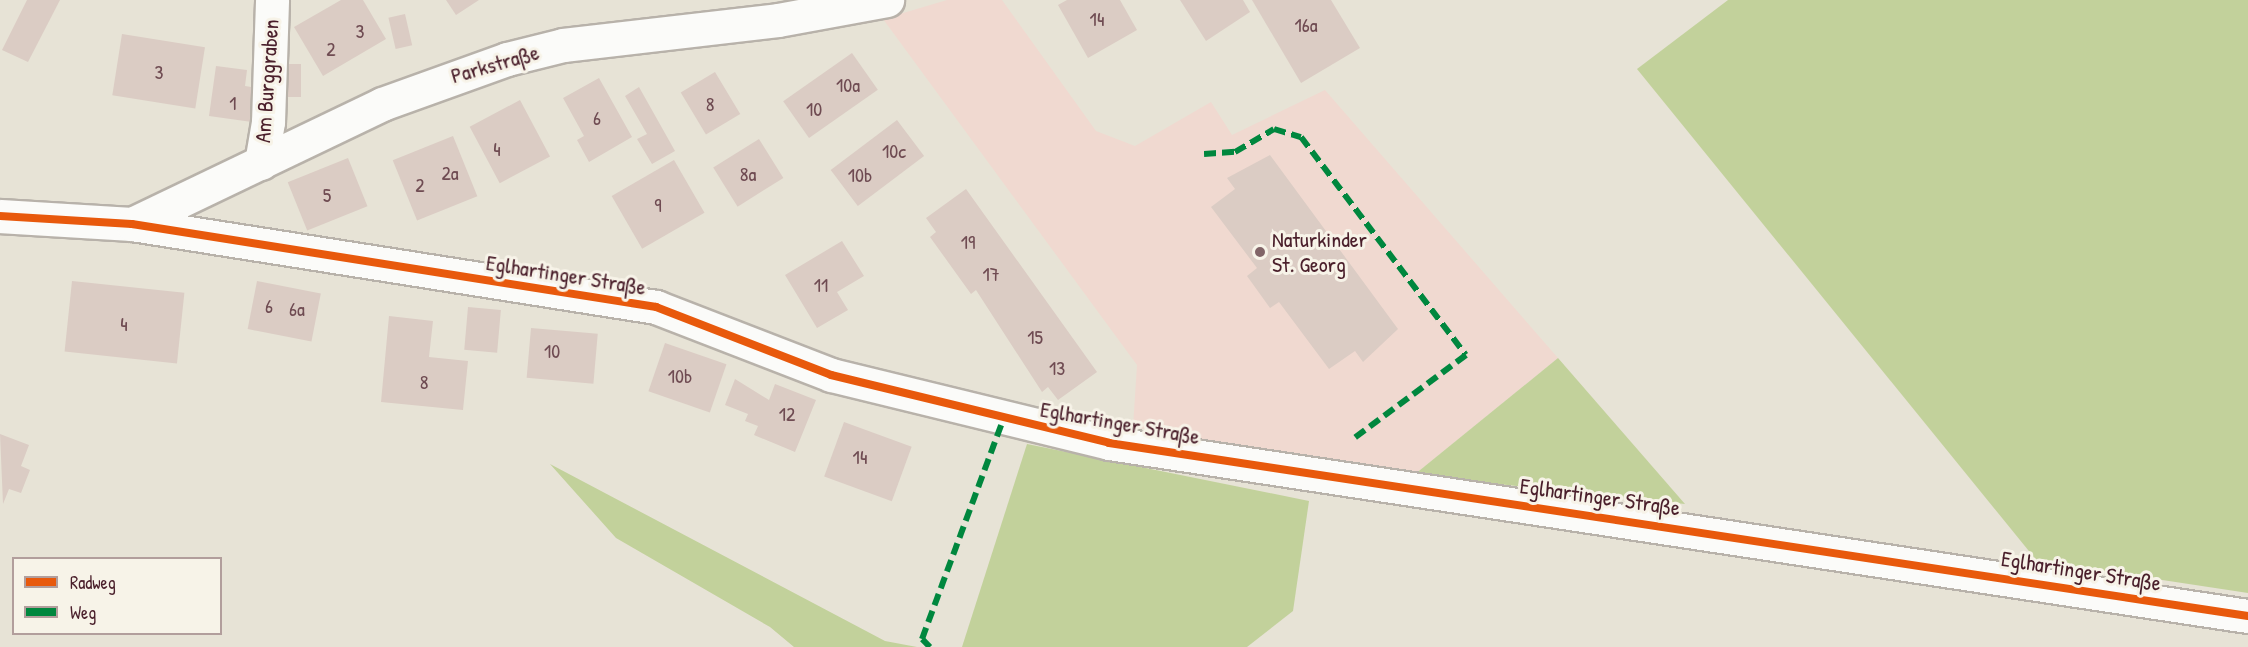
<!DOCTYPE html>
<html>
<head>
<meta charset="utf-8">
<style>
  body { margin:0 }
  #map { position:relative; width:2248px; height:647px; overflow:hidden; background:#e7e3d6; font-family:"Patrick Hand",sans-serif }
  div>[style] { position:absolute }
  .built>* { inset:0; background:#f0d9d0 }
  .green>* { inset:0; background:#c2d19b }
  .building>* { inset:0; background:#dbccc4; transform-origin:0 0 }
  .roads { filter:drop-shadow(2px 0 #b8b2aa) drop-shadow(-2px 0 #b8b2aa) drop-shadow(0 2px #b8b2aa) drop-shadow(0 -2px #b8b2aa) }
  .minor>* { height:33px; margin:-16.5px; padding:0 16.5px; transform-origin:16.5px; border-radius:16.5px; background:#fbfbf9 }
  .quiet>* { height:6px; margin-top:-3px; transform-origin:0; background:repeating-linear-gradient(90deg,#00873e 0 12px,transparent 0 18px) }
  .cycleway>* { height:8px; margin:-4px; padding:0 4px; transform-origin:4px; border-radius:4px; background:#e8590c }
  .dots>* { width:16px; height:16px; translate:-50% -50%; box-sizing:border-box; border:3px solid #f7f3e8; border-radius:50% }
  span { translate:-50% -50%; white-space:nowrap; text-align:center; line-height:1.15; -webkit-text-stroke:6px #f7f3e8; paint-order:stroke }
  .number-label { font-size:20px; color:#6f4b52 }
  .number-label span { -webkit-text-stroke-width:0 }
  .street-label { font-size:22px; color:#4a1f2b }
  .poi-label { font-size:22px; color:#4a1f2b }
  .left { translate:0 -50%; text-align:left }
  .legend { position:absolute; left:12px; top:557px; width:210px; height:78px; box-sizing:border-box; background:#f7f3e8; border:2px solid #b29e9c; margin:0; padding:8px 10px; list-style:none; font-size:18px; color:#4a1f2b }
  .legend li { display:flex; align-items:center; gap:12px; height:30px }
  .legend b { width:30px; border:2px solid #b29e9c }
</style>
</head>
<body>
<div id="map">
  <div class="built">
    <i style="clip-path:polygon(947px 0,1002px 0,1096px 131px,1135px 146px,1211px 102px,1232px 135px,1325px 90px,1558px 358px,1414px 475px,1133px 427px,1137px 365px,883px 19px)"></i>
  </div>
  <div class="green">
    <i style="clip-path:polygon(1728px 0,2248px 0,2248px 593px,2037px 561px,1637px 69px)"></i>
    <i style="clip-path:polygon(1558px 358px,1685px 504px,1414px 475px)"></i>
    <i style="clip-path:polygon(1027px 444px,1309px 501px,1293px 611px,1247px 647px,962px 647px)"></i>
    <i style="clip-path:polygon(550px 464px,885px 641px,917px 647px,794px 647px,770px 627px,616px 538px)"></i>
  </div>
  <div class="building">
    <i style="clip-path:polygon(27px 0,60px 0,28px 62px,2px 50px)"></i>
    <i style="clip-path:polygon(341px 0,363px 0,386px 39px,323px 76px,294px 27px)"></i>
    <i style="clip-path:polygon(446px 0,479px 0,456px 15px)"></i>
    <i style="clip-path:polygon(1067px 0,1120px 0,1137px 30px,1088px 58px,1058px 5px)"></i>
    <i style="clip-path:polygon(1180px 0,1243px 0,1250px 12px,1206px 41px)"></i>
    <i style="clip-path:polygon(1252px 0,1331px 0,1360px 48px,1301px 83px)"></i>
    <i style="left:405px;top:14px;width:32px;height:17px;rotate:77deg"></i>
    <i style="left:122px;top:34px;width:84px;height:62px;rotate:9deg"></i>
    <i style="left:852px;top:53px;width:45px;height:84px;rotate:55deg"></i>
    <i style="left:282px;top:64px;width:19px;height:33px"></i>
    <i style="clip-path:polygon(216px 66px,247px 70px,245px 86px,257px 88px,252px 122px,209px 116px)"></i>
    <i style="left:715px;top:72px;width:49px;height:40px;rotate:59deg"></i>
    <i style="clip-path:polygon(599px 78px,632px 137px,589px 162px,577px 140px,584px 136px,563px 98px)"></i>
    <i style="clip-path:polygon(639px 87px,675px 151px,652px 164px,637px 139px,647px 134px,625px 96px)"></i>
    <i style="left:520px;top:100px;width:64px;height:57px;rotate:62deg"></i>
    <i style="left:897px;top:120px;width:45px;height:83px;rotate:53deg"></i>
    <i style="left:453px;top:136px;width:65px;height:65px;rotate:68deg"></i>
    <i style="left:759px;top:139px;width:46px;height:54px;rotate:58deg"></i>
    <i style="clip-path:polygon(1270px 155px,1398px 329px,1363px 362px,1355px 351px,1329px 369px,1279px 302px,1270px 308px,1247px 276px,1257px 268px,1211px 207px,1235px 189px,1227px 178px)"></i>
    <i style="left:348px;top:158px;width:52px;height:65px;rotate:68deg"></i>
    <i style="left:674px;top:160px;width:61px;height:72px;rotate:60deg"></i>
    <i style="clip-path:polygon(966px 189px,1097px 372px,1058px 400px,1048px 387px,1042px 392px,976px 290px,971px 294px,930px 237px,936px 232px,926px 218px)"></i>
    <i style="clip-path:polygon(842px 241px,864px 276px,837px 292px,848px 310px,817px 328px,785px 275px)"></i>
    <i style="left:72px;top:281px;width:113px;height:71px;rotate:6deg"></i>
    <i style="left:257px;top:281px;width:65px;height:49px;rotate:11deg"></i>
    <i style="left:468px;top:307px;width:33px;height:43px;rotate:5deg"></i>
    <i style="clip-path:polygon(389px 316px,433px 321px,429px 357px,468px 361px,463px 410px,381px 402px)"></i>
    <i style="left:531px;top:328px;width:67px;height:50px;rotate:5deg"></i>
    <i style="left:665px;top:343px;width:65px;height:51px;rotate:19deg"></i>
    <i style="clip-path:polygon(735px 379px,769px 400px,775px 384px,816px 400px,795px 452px,754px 435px,758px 426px,745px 421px,748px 414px,725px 405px)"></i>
    <i style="left:844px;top:422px;width:72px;height:58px;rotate:20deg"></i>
    <i style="clip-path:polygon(0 434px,29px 445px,21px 466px,30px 470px,21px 493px,9px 489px,3px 504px)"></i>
  </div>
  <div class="roads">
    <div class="minor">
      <i style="left:261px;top:163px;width:42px;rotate:-80.3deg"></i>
      <i style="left:268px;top:122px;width:122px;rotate:-88.1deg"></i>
      <i style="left:0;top:216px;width:132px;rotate:3.5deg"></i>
      <i style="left:132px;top:224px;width:531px;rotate:9deg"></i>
      <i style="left:656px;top:307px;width:188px;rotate:21.2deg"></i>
      <i style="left:831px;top:375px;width:286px;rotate:13.7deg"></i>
      <i style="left:1109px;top:443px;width:1152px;rotate:8.64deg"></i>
      <i style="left:132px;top:224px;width:277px;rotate:-25.6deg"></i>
      <i style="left:382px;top:104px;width:133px;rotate:-19.8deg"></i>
      <i style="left:507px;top:59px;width:58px;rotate:-14deg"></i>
      <i style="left:563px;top:45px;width:216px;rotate:-6.6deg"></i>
      <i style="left:778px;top:20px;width:111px;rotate:-10.4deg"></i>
    </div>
  </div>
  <div class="quiet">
    <i style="left:1204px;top:154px;width:31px;rotate:-4deg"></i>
    <i style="left:1235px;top:152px;width:45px;rotate:-30.5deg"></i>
    <i style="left:1274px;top:129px;width:28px;rotate:17deg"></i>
    <i style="left:1301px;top:137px;width:273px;rotate:52.9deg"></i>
    <i style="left:1466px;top:355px;width:144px;rotate:143.4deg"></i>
    <i style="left:930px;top:647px;width:11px;rotate:-135deg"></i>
    <i style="left:922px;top:639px;width:233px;rotate:-69.7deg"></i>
  </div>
  <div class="cycleway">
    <i style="left:0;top:216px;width:132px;rotate:3.5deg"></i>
    <i style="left:132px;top:224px;width:531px;rotate:9deg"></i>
    <i style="left:656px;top:307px;width:188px;rotate:21.2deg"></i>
    <i style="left:831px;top:375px;width:286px;rotate:13.7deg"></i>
    <i style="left:1109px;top:443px;width:1152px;rotate:8.64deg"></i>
  </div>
  <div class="dots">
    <i style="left:1260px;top:252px;background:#816467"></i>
  </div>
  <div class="number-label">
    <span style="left:1097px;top:18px">14</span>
    <span style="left:1306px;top:24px">16a</span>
    <span style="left:360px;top:30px">3</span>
    <span style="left:331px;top:48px">2</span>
    <span style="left:159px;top:71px">3</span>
    <span style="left:848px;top:84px">10a</span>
    <span style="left:233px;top:102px">1</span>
    <span style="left:710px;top:103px">8</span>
    <span style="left:814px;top:108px">10</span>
    <span style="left:597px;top:117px">6</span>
    <span style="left:497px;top:148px">4</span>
    <span style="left:894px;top:150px">10c</span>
    <span style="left:450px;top:172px">2a</span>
    <span style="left:748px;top:173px">8a</span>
    <span style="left:860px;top:174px">10b</span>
    <span style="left:420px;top:184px">2</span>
    <span style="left:327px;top:194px">5</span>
    <span style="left:658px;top:204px">9</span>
    <span style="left:968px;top:241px">19</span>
    <span style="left:991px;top:273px">17</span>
    <span style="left:821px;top:284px">11</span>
    <span style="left:269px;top:305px">6</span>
    <span style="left:297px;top:308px">6a</span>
    <span style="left:124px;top:323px">4</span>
    <span style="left:1035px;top:336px">15</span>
    <span style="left:552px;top:350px">10</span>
    <span style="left:1057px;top:367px">13</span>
    <span style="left:680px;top:375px">10b</span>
    <span style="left:424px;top:381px">8</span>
    <span style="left:787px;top:413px">12</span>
    <span style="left:860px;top:456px">14</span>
  </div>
  <div class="street-label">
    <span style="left:495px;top:64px;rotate:-16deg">Parkstraße</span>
    <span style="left:267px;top:81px;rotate:-86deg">Am Burggraben</span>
    <span style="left:566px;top:275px;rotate:9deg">Eglhartinger Straße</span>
    <span style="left:1120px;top:423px;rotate:10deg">Eglhartinger Straße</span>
    <span style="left:1600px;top:497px;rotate:8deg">Eglhartinger Straße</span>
    <span style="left:2081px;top:571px;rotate:9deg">Eglhartinger Straße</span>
  </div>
  <div class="poi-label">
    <span class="left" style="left:1272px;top:252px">Naturkinder<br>St. Georg</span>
  </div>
  <ul class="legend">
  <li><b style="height:8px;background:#e8590c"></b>Radweg</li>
  <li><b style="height:8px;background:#00873e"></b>Weg</li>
  </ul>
</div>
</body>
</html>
